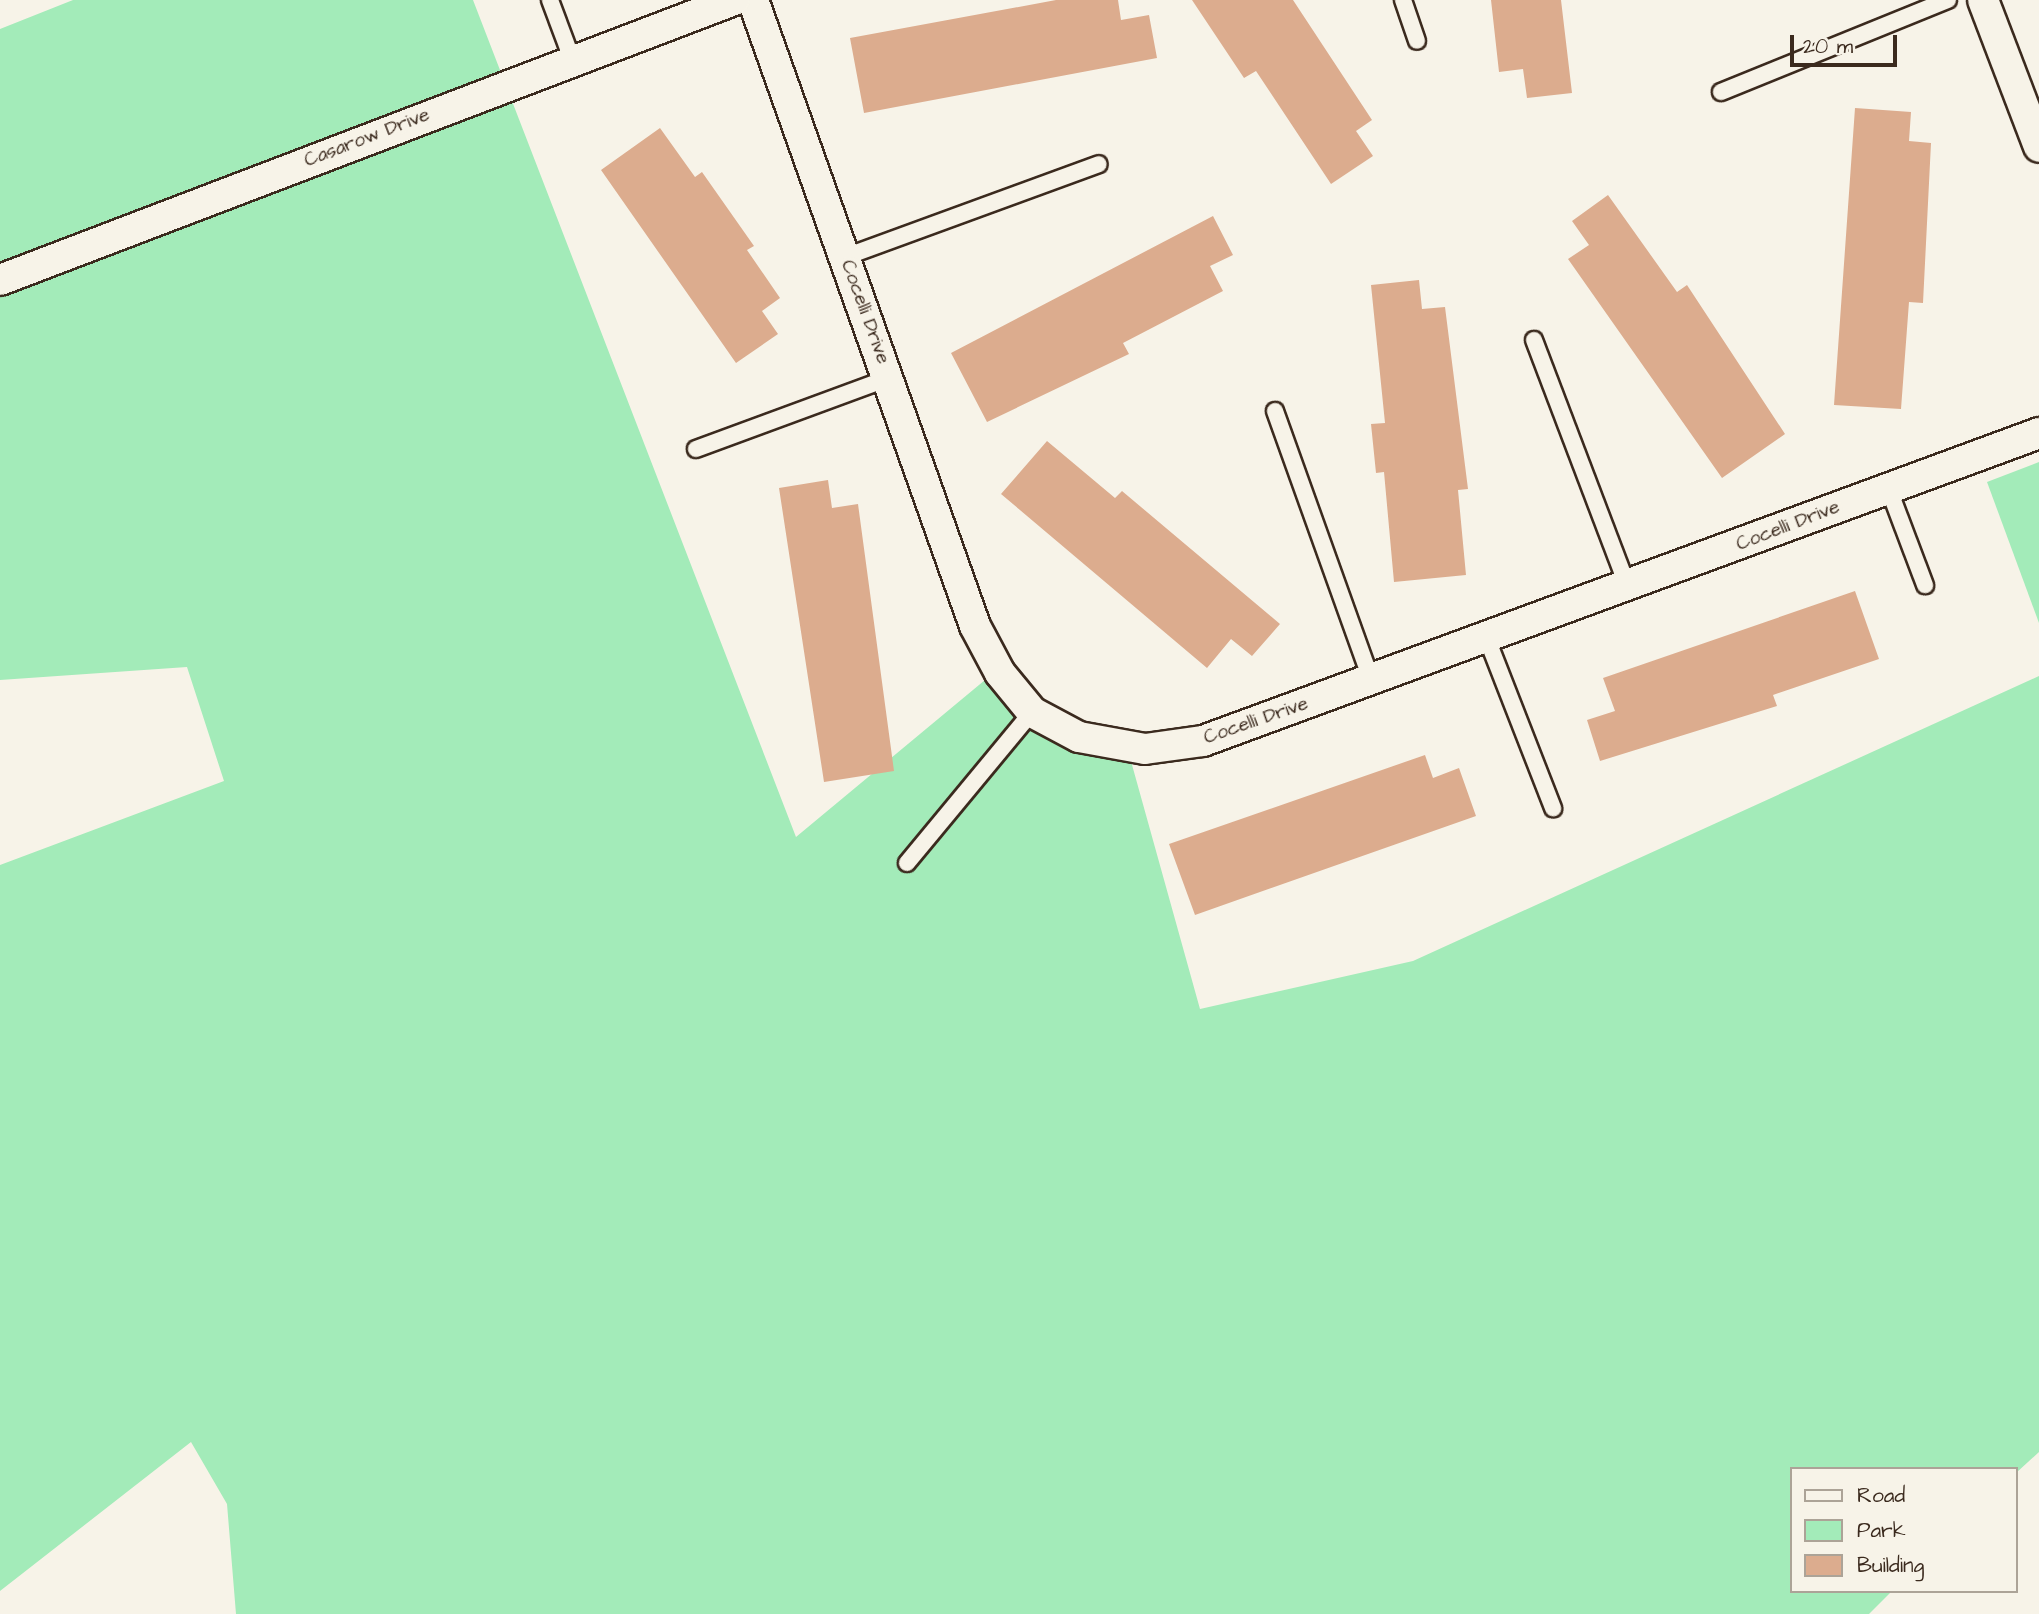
<!DOCTYPE html>
<html>
<head>
<meta charset="utf-8">
<style>
  body { margin:0 }
  #map { position:relative; width:2039px; height:1614px; overflow:hidden; background:#f7f3e8; font-family:"Architects Daughter",sans-serif }
  div>[style] { position:absolute }
  .green>* { inset:0; background:#a3ebb9 }
  .building>* { inset:0; background:#dcac8e }
  .roads { filter:drop-shadow(2px 0 #3b2a1e) drop-shadow(-2px 0 #3b2a1e) drop-shadow(0 2px #3b2a1e) drop-shadow(0 -2px #3b2a1e) }
  .service>* { height:16px; margin:-8px; padding:0 8px; transform-origin:8px; border-radius:8px; background:#f7f3e8 }
  .minor>* { height:30px; margin:-15px; padding:0 15px; transform-origin:15px; border-radius:15px; background:#f7f3e8 }
  span { translate:-50% -50%; white-space:nowrap; text-align:center; line-height:1.15; -webkit-text-stroke:7px #f7f3e8; paint-order:stroke }
  .street-label { font-size:19px; color:#3b2a1e }
  .legend { position:absolute; left:1790px; top:1467px; width:228px; height:126px; box-sizing:border-box; background:#f7f3e8; border:2px solid #aca397; margin:0; padding:9px 12px; list-style:none; font-size:21px; color:#3b2a1e }
  .legend li { display:flex; align-items:center; gap:14px; height:35px }
  .legend b { width:35px; border:2px solid #aca397 }
  .scale { position:absolute; left:1790px; top:35px; width:107px; height:32px; box-sizing:border-box; border:4px solid #3b2a1e; border-top:0; padding-left:9px; font-size:21px; line-height:24px; white-space:nowrap; color:#3b2a1e; -webkit-text-stroke:5px #f7f3e8; paint-order:stroke }
</style>
</head>
<body>
<div id="map">
  <div class="green">
    <i style="clip-path:polygon(73px 0,473px 0,796px 837px,991px 675px,1129px 754px,1200px 1009px,1413px 961px,2039px 676px,2039px 1452px,2016px 1473px,1792px 1469px,1792px 1591px,1892px 1591px,1869px 1614px,236px 1614px,227px 1504px,191px 1442px,0 1591px,0 865px,224px 781px,187px 667px,0 680px,0 29px)"></i>
    <i style="clip-path:polygon(2039px 462px,2039px 623px,1987px 482px)"></i>
  </div>
  <div class="building">
    <i style="clip-path:polygon(1056px 0,1118px 0,1121px 20px,1149px 15px,1157px 58px,864px 113px,850px 38px)"></i>
    <i style="clip-path:polygon(1192px 0,1293px 0,1372px 120px,1356px 131px,1373px 156px,1331px 184px,1256px 71px,1244px 78px)"></i>
    <i style="clip-path:polygon(1491px 0,1561px 0,1572px 93px,1527px 98px,1523px 69px,1499px 72px)"></i>
    <i style="clip-path:polygon(1855px 108px,1911px 112px,1909px 141px,1931px 143px,1923px 303px,1909px 302px,1901px 409px,1834px 405px)"></i>
    <i style="clip-path:polygon(660px 128px,695px 177px,702px 172px,754px 246px,747px 250px,780px 298px,762px 311px,778px 334px,736px 363px,601px 170px)"></i>
    <i style="clip-path:polygon(1608px 195px,1677px 292px,1687px 285px,1785px 434px,1722px 478px,1568px 259px,1589px 245px,1572px 221px)"></i>
    <i style="clip-path:polygon(1213px 216px,1233px 255px,1210px 266px,1223px 291px,1123px 343px,1129px 354px,987px 422px,951px 353px)"></i>
    <i style="clip-path:polygon(1419px 280px,1422px 309px,1445px 307px,1468px 489px,1458px 490px,1466px 575px,1394px 582px,1384px 472px,1376px 473px,1371px 424px,1385px 423px,1371px 285px)"></i>
    <i style="clip-path:polygon(1047px 441px,1115px 498px,1122px 491px,1280px 624px,1252px 656px,1231px 639px,1207px 668px,1001px 494px)"></i>
    <i style="clip-path:polygon(828px 480px,832px 508px,858px 504px,894px 771px,824px 782px,779px 488px)"></i>
    <i style="clip-path:polygon(1855px 591px,1879px 659px,1773px 695px,1777px 706px,1600px 761px,1587px 720px,1615px 711px,1603px 678px)"></i>
    <i style="clip-path:polygon(1425px 755px,1433px 778px,1459px 768px,1476px 816px,1195px 915px,1169px 844px)"></i>
  </div>
  <div class="roads">
    <div class="service">
      <i style="left:550px;top:0;width:63px;rotate:69.6deg"></i>
      <i style="left:1403px;top:0;width:43px;rotate:71.1deg"></i>
      <i style="left:1721px;top:92px;width:245px;rotate:-22.1deg"></i>
      <i style="left:845px;top:257px;width:270px;rotate:-20.1deg"></i>
      <i style="left:1534px;top:340px;width:265px;rotate:69.2deg"></i>
      <i style="left:1275px;top:411px;width:285px;rotate:70.3deg"></i>
      <i style="left:696px;top:449px;width:206px;rotate:-20.2deg"></i>
      <i style="left:1888px;top:487px;width:105px;rotate:69.3deg"></i>
      <i style="left:1486px;top:636px;width:185px;rotate:68.7deg"></i>
      <i style="left:907px;top:863px;width:196px;rotate:-50.4deg"></i>
    </div>
    <div class="minor">
      <i style="left:753px;top:0;width:664px;rotate:70.47deg"></i>
      <i style="left:975px;top:626px;width:53px;rotate:62deg"></i>
      <i style="left:1000px;top:673px;width:50px;rotate:50.6deg"></i>
      <i style="left:1032px;top:712px;width:53px;rotate:28deg"></i>
      <i style="left:1079px;top:737px;width:67px;rotate:10.3deg"></i>
      <i style="left:1145px;top:749px;width:59px;rotate:-7.9deg"></i>
      <i style="left:1203px;top:741px;width:891px;rotate:-20.22deg"></i>
      <i style="left:1983px;top:0;width:157px;rotate:69.1deg"></i>
      <i style="left:0;top:280px;width:786px;rotate:-20.88deg"></i>
    </div>
  </div>
  <div class="street-label">
    <span style="left:367px;top:138px;rotate:-21deg">Casarow Drive</span>
    <span style="left:865px;top:312px;rotate:70deg">Cocelli Drive</span>
    <span style="left:1788px;top:526px;rotate:-21deg">Cocelli Drive</span>
    <span style="left:1256px;top:721px;rotate:-19deg">Cocelli Drive</span>
  </div>
  <ul class="legend">
  <li><b style="height:9px;background:#f7f3e8"></b>Road</li>
  <li><b style="height:19px;background:#a3ebb9"></b>Park</li>
  <li><b style="height:19px;background:#dcac8e"></b>Building</li>
  </ul>
  <div class="scale">20 m</div>
</div>
</body>
</html>
